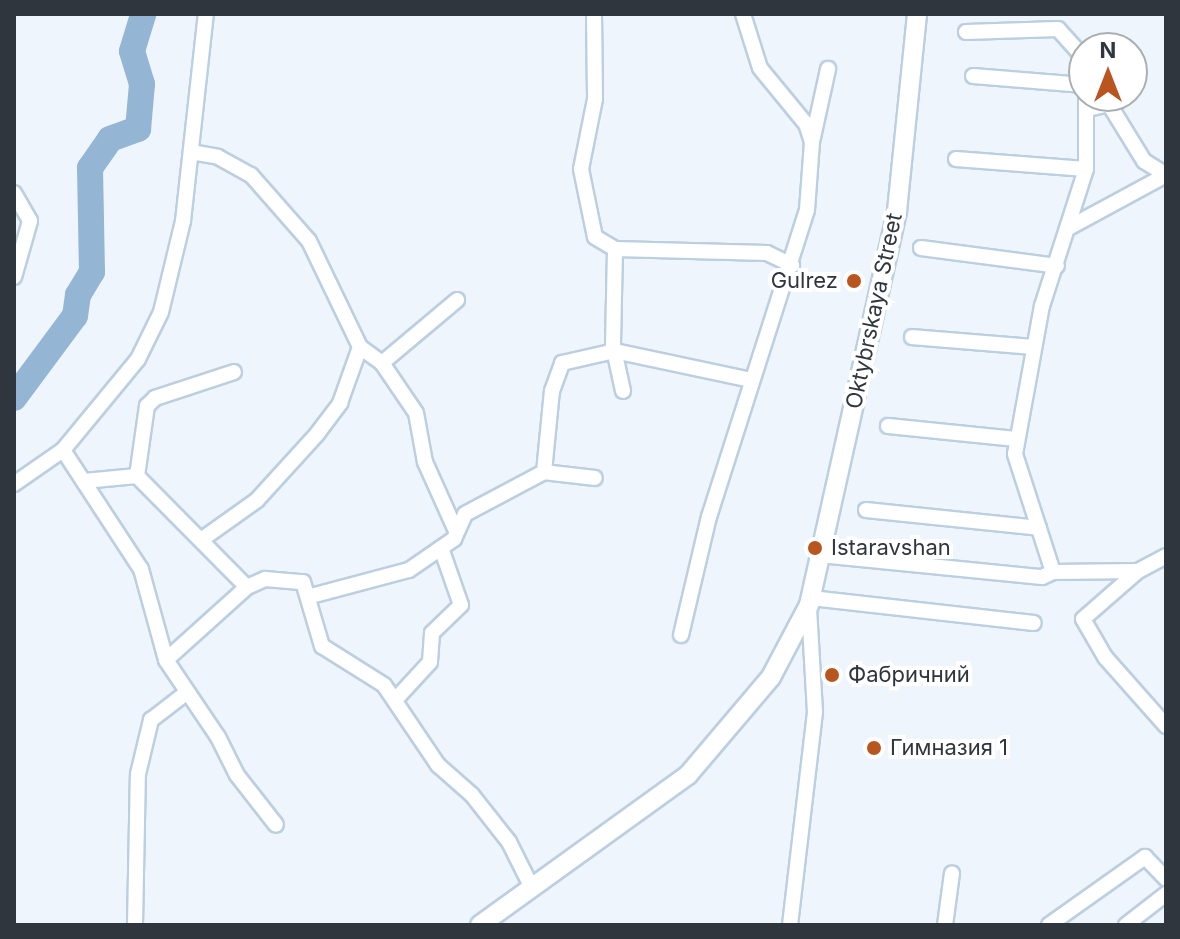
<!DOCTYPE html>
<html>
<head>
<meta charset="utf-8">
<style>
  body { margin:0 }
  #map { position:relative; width:1180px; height:939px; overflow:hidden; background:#eef5fc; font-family:Inter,sans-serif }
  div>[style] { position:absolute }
  .river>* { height:26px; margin:-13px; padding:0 13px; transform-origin:13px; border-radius:13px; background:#94b6d4 }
  .roads { filter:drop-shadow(2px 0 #bccfe0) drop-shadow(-2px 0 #bccfe0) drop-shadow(0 2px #bccfe0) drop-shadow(0 -2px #bccfe0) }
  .minor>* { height:14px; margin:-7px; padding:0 7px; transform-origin:7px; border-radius:7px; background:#fff }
  .secondary>* { height:18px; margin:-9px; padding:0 9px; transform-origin:9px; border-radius:9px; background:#fff }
  .dots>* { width:22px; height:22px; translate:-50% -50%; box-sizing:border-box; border:4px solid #fff; border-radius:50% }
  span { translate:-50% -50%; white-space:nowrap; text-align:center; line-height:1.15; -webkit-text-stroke:8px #fff; paint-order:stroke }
  .poi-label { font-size:22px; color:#2f363d }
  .right { translate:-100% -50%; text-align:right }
  .left { translate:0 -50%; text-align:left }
  .street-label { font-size:22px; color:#2f363d }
  .frame { position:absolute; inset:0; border:16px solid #2f363d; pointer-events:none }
  .north { position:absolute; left:1068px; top:32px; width:80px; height:80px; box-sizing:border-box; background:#fff; border:2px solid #acafb1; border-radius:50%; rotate:0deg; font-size:22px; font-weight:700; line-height:32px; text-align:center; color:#2f363d }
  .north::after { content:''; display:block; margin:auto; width:28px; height:36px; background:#b9551f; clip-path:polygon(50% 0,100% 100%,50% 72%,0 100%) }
</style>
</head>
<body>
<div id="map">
  <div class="river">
    <i style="left:14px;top:398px;width:102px;rotate:-53.4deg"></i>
    <i style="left:75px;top:316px;width:21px;rotate:-82deg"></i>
    <i style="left:78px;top:295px;width:27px;rotate:-59deg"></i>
    <i style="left:92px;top:272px;width:104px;rotate:-91.1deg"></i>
    <i style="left:90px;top:168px;width:35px;rotate:-55deg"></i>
    <i style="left:110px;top:139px;width:30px;rotate:-20deg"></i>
    <i style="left:138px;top:129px;width:45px;rotate:-84.9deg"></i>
    <i style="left:142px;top:84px;width:34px;rotate:-107deg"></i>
    <i style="left:132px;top:51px;width:39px;rotate:-73deg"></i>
  </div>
  <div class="roads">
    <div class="minor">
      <i style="left:594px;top:14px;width:85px;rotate:89.3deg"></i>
      <i style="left:595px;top:99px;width:71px;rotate:101.3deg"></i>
      <i style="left:581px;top:169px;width:69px;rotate:78.4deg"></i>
      <i style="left:595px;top:237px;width:23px;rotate:31deg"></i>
      <i style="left:615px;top:249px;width:96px;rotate:91.2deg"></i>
      <i style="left:613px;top:345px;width:47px;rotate:77.7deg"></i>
      <i style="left:966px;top:32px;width:92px;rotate:-1.9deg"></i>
      <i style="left:1058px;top:29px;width:39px;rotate:48deg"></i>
      <i style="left:973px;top:76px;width:111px;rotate:4.6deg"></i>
      <i style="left:1088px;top:109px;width:22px;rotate:-13deg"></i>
      <i style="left:1109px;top:104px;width:67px;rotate:58.4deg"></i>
      <i style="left:1144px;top:161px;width:26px;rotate:32deg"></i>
      <i style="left:812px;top:142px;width:75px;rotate:-77.6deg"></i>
      <i style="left:191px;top:152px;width:27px;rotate:10deg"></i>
      <i style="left:218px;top:157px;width:38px;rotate:29deg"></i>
      <i style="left:251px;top:175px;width:88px;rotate:48.7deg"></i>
      <i style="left:309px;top:241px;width:118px;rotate:64.3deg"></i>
      <i style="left:360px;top:347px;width:27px;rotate:36deg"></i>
      <i style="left:382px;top:363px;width:60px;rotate:55.8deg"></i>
      <i style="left:416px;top:413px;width:50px;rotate:79.6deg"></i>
      <i style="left:425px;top:462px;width:76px;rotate:65.8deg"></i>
      <i style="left:956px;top:159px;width:130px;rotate:4.4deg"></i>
      <i style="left:14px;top:193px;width:32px;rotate:60deg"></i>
      <i style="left:30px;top:221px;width:58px;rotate:105.9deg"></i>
      <i style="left:1070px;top:227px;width:109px;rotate:-28.4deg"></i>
      <i style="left:921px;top:248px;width:137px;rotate:7.5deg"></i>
      <i style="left:615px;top:249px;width:152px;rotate:1.5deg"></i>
      <i style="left:767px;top:253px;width:28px;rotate:26deg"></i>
      <i style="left:912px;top:337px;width:121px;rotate:4.7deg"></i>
      <i style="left:382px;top:363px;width:98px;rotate:-40deg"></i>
      <i style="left:888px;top:426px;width:129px;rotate:5.8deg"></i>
      <i style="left:63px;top:450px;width:142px;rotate:56.8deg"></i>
      <i style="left:141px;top:569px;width:94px;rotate:74.6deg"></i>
      <i style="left:166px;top:660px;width:93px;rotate:56deg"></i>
      <i style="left:218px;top:737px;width:42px;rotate:63.4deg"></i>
      <i style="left:237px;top:775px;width:63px;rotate:52deg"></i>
      <i style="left:544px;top:472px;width:51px;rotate:6.7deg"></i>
      <i style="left:137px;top:476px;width:71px;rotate:-81.9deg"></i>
      <i style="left:147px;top:406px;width:11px;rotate:-45deg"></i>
      <i style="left:155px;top:398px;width:83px;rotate:-18.2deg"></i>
      <i style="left:84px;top:481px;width:53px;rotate:-5.4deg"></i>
      <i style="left:137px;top:476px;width:156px;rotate:45.3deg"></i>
      <i style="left:14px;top:484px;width:60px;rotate:-34.8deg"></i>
      <i style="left:63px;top:450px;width:118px;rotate:-50.5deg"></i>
      <i style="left:138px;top:359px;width:52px;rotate:-63.9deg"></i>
      <i style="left:161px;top:312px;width:94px;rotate:-76.4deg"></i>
      <i style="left:183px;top:221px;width:208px;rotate:-83.7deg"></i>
      <i style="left:866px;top:510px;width:174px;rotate:5.9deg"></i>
      <i style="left:201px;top:540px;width:69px;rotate:-35.5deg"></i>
      <i style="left:257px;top:500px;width:89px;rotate:-47.7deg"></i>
      <i style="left:317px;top:434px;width:39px;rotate:-53deg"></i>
      <i style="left:340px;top:403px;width:59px;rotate:-70.3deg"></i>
      <i style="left:820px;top:555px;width:223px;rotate:5.7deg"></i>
      <i style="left:1042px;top:577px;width:12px;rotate:-24deg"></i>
      <i style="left:1053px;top:572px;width:124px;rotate:-107.9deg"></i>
      <i style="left:1015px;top:454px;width:150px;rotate:-79.7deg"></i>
      <i style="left:1042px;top:306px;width:144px;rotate:-72.2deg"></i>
      <i style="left:1086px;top:169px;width:73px;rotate:-90deg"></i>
      <i style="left:1138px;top:571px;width:73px;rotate:138.9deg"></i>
      <i style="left:1083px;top:619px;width:44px;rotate:59.9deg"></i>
      <i style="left:1105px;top:657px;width:92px;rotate:48.5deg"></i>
      <i style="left:1053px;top:572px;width:85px;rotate:-0.7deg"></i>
      <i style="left:1138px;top:571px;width:32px;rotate:-28deg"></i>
      <i style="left:311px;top:596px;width:101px;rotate:-14.9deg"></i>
      <i style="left:409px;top:570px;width:55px;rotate:-34.6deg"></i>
      <i style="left:454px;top:539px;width:27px;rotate:-66deg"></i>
      <i style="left:465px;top:514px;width:89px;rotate:-28deg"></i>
      <i style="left:544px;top:472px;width:81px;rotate:-84.4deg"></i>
      <i style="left:552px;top:391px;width:30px;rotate:-70deg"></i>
      <i style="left:562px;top:363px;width:54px;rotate:-12.8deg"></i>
      <i style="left:615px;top:351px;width:140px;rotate:12deg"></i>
      <i style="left:811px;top:598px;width:224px;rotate:6.4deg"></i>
      <i style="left:681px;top:635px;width:121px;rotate:-76.7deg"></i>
      <i style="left:709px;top:517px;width:322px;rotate:-72.3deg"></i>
      <i style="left:807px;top:210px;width:68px;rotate:-85.8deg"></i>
      <i style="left:812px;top:142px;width:19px;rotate:-108deg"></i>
      <i style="left:806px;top:124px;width:72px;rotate:-129.4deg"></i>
      <i style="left:760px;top:68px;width:57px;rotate:-107.5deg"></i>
      <i style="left:166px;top:660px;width:109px;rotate:-42deg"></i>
      <i style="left:247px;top:587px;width:20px;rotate:-24deg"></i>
      <i style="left:265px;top:579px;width:38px;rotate:5deg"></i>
      <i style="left:303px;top:582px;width:67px;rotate:73.5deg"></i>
      <i style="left:322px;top:646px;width:73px;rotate:32.2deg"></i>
      <i style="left:384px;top:685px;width:97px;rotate:56deg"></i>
      <i style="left:438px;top:765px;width:45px;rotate:41.4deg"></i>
      <i style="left:472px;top:795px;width:60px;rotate:51.8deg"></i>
      <i style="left:509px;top:842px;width:51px;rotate:63.4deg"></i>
      <i style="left:396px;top:699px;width:50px;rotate:-47.4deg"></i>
      <i style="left:430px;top:662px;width:29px;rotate:-86deg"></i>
      <i style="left:432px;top:633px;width:40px;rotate:-44deg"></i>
      <i style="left:461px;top:605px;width:60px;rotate:-109.3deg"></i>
      <i style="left:135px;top:925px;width:151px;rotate:-88.9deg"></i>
      <i style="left:138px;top:774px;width:56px;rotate:-76.5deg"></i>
      <i style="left:151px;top:720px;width:44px;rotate:-37.6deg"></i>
      <i style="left:790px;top:925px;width:214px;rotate:-83.3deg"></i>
      <i style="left:815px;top:712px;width:105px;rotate:-93.3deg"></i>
      <i style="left:945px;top:925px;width:52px;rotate:-82.3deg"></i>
      <i style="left:1049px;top:925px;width:118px;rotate:-35.3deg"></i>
      <i style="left:1145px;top:857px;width:30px;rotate:46deg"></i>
      <i style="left:1126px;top:925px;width:51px;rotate:-37.8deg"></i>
    </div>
    <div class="secondary">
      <i style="left:480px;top:925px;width:256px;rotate:-35.8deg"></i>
      <i style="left:688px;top:775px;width:128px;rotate:-49.7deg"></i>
      <i style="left:771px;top:677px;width:81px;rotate:-62.2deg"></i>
      <i style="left:809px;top:605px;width:404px;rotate:-77.4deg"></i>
      <i style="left:897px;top:211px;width:198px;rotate:-84.2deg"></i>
    </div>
  </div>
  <div class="dots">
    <i style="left:854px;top:281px;background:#b9551f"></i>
    <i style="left:815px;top:548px;background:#b9551f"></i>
    <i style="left:832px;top:675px;background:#b9551f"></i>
    <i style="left:874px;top:748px;background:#b9551f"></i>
  </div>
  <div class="poi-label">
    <span class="right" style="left:838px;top:281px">Gulrez</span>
    <span class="left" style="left:831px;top:548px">Istaravshan</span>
    <span class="left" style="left:848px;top:675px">Фабричний</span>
    <span class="left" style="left:890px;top:748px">Гимназия 1</span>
  </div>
  <div class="street-label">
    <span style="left:874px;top:311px;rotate:-78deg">Oktybrskaya Street</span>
  </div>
  <div class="frame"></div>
  <div class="north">N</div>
</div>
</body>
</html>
